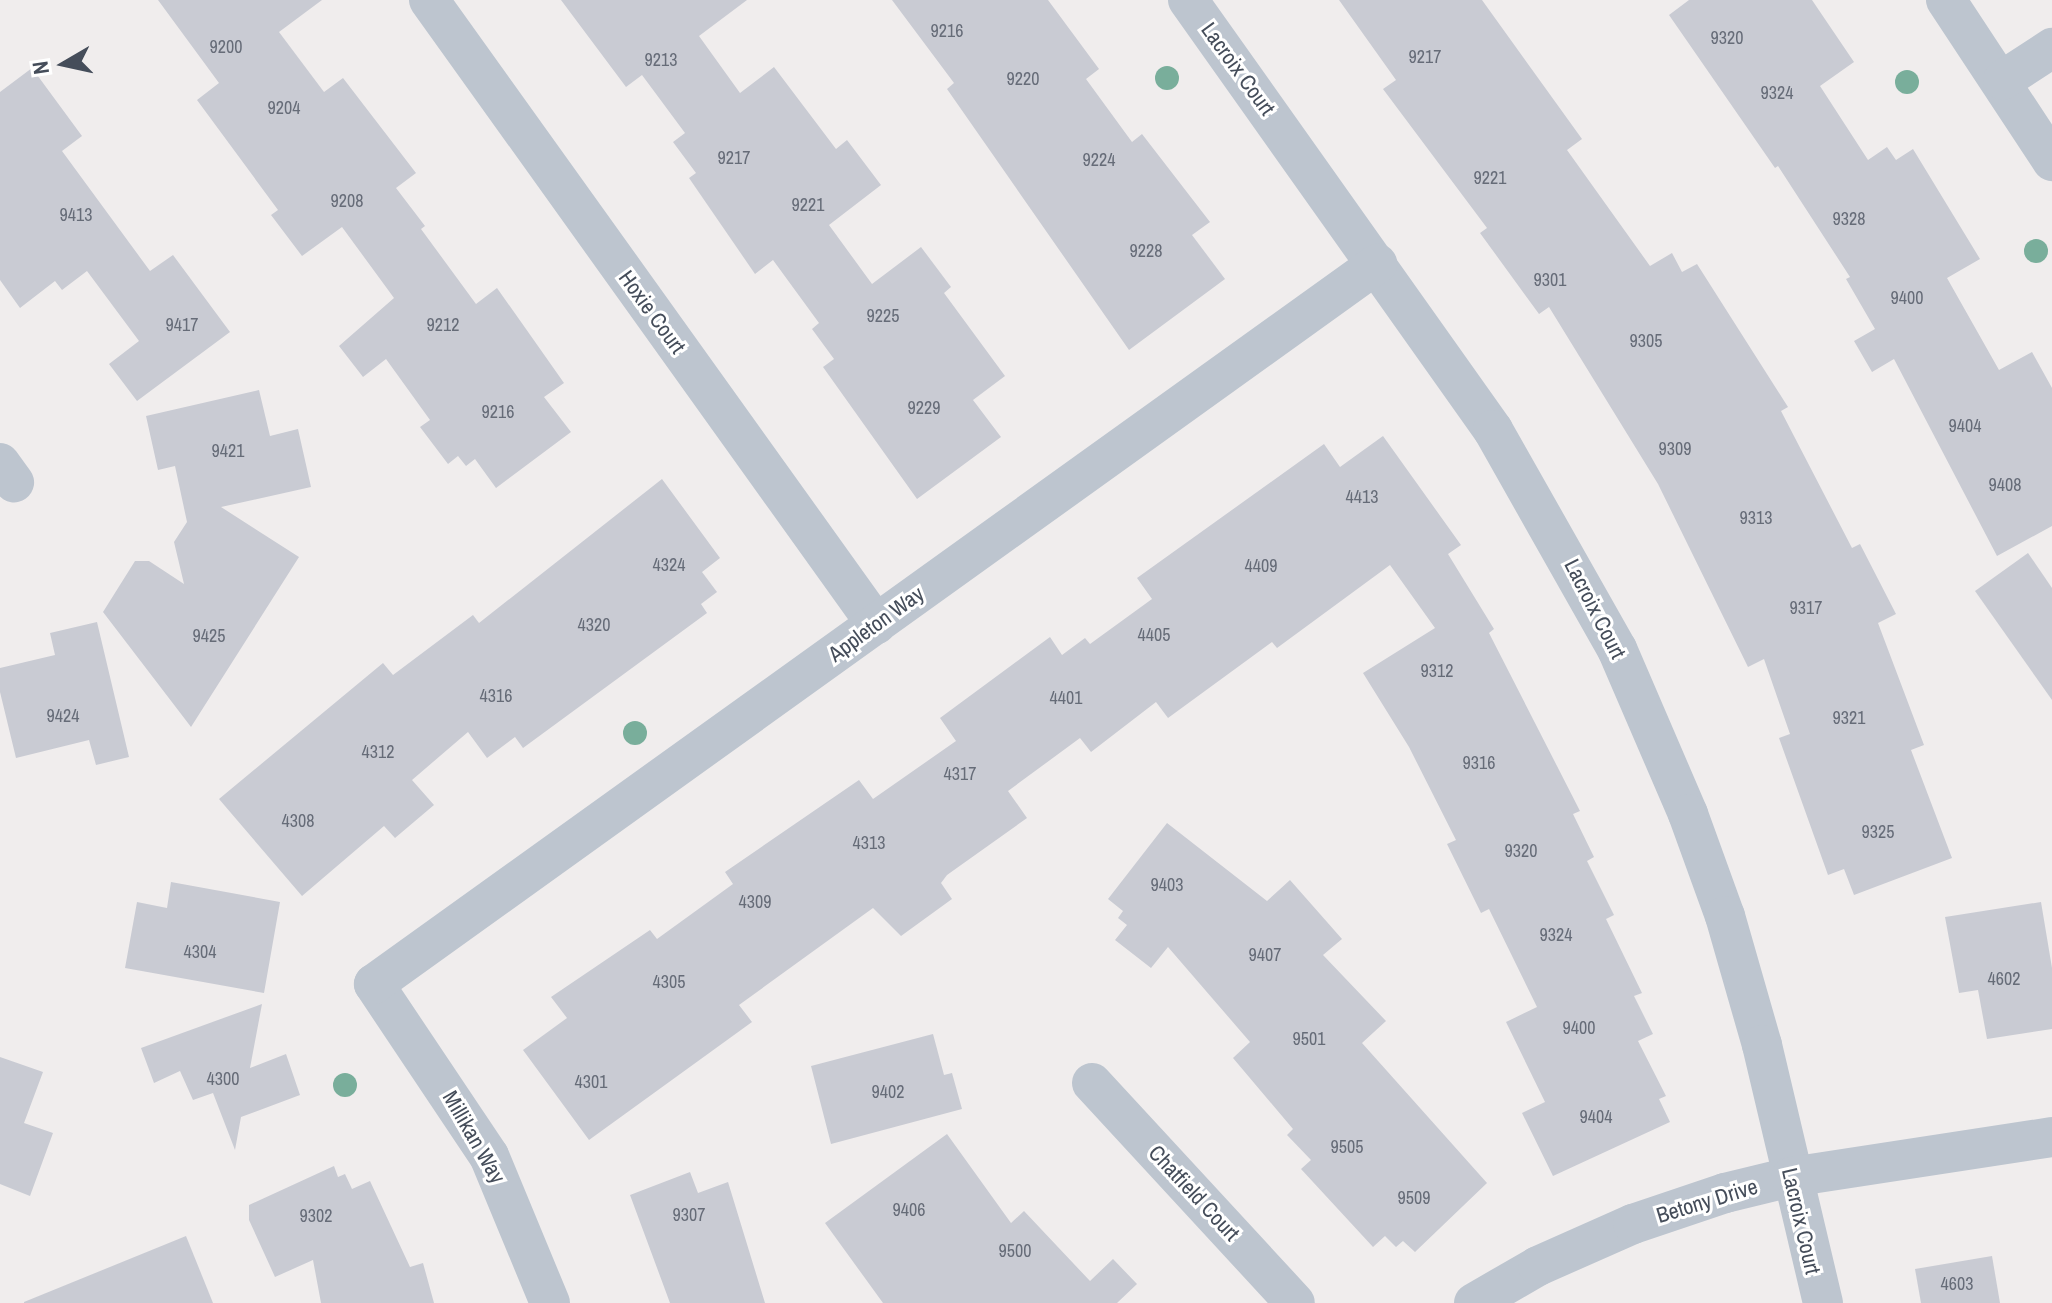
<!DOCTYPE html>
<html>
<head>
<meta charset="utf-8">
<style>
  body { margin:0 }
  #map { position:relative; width:2052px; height:1303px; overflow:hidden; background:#f0eded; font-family:"Archivo Narrow",sans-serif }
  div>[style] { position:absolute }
  .building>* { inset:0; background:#c9cbd3 }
  .minor>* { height:40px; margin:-20px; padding:0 20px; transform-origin:20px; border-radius:20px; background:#bdc5cf }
  .trees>* { width:24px; height:24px; margin:-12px; border-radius:50%; background:#79ae9b }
  span { translate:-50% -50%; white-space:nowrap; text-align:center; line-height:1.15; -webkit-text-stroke:6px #fff; paint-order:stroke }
  .number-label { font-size:18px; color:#666c78 }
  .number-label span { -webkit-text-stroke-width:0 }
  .street-label { font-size:22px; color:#454d5a }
  .north { position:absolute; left:24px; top:24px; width:80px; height:80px; -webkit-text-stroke:6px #fff; paint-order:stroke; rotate:261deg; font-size:22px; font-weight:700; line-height:32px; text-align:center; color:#454d5a }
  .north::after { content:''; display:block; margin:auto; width:28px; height:36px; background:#454d5a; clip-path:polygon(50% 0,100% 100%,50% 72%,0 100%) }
</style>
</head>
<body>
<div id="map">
  <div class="building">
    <i style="clip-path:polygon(158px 0,322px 0,279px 32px,324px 92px,343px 78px,416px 173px,396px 188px,425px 226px,421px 229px,476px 304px,497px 288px,526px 329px,564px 383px,544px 397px,571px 432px,496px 488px,475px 459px,466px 466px,458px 456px,448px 464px,420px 427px,430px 420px,386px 359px,363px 377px,339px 346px,394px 298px,342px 227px,302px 256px,271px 215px,278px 210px,197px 100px,219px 83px)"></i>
    <i style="clip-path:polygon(561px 0,747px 0,699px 36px,740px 93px,774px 67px,836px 149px,847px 140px,881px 185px,829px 225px,872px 284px,921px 247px,951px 287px,944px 293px,1005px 376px,973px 400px,1001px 437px,917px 499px,823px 367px,834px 359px,812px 329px,819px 323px,773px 260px,755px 274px,689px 178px,696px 173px,673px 142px,685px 133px,642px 75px,626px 87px)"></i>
    <i style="clip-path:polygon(892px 0,1048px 0,1099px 69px,1086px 79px,1132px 142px,1142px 134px,1210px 222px,1192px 235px,1225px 279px,1129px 350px,947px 89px,954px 83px)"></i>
    <i style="clip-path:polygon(1339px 0,1482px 0,1582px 139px,1567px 150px,1650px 266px,1672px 253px,1682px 272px,1697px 264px,1788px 407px,1781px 411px,1852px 548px,1860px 544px,1896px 614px,1878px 623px,1924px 745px,1911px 750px,1952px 858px,1854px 895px,1844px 869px,1828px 875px,1779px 738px,1790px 734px,1764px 659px,1748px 667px,1658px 484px,1549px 307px,1539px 314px,1480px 233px,1487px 228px,1383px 89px,1396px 80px)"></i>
    <i style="clip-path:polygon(1689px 0,1812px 0,1854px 62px,1820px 86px,1868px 160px,1887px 147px,1896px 160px,1913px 149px,1980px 259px,1947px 278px,1999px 370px,2032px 352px,2052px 388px,2052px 526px,1997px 556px,1894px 359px,1872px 372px,1854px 341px,1875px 329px,1846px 279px,1850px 277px,1778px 166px,1775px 168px,1669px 15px)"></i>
    <i style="clip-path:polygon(32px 68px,82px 136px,62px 151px,150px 271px,173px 255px,230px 332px,137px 401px,109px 364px,139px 341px,87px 271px,62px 290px,55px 281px,20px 308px,0 280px,0 92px)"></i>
    <i style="clip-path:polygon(259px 390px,270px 436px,298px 429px,311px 487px,221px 507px,299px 557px,191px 727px,103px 612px,135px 561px,149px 561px,184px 584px,174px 542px,187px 522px,175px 466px,158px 470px,146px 416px)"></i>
    <i style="clip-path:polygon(1383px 436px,1461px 545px,1448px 554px,1494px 629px,1489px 633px,1580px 811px,1573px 814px,1594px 857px,1587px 861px,1614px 915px,1606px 919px,1642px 993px,1634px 996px,1653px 1034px,1638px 1041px,1666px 1096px,1659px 1099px,1670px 1122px,1553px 1176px,1522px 1113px,1545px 1102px,1506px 1022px,1537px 1007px,1489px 909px,1481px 913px,1447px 844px,1456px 840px,1409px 747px,1363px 673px,1435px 628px,1390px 565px,1277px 648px,1272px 642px,1168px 718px,1156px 702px,1091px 752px,1080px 738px,1008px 791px,1027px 818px,947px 875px,941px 883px,952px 899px,901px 936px,873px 908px,739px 1005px,752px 1022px,589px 1140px,523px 1050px,567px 1018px,551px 997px,650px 930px,657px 939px,733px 884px,725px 872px,859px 780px,873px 799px,956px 741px,940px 718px,1050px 637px,1062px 655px,1085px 638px,1090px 644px,1152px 599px,1137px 578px,1324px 444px,1340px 467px)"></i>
    <i style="clip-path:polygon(662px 479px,720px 558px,702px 572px,717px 592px,701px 604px,707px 613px,523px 748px,515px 737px,487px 758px,468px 732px,412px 780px,434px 805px,395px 838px,384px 826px,302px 896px,219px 799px,383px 663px,393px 675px,473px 615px,479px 623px)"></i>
    <i style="clip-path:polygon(2028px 553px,2052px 588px,2052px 700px,1975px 591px)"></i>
    <i style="clip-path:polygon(97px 622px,129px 757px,96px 765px,89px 740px,16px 758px,0 692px,0 668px,55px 655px,50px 633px)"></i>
    <i style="clip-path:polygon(1167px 823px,1267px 901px,1290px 880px,1342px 939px,1323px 955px,1386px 1021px,1362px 1043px,1487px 1183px,1415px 1252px,1403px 1241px,1396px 1247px,1385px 1236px,1373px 1247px,1301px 1169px,1311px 1160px,1287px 1135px,1293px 1129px,1233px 1058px,1250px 1042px,1168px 947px,1151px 968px,1115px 940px,1127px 925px,1118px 918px,1123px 911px,1108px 899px)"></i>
    <i style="clip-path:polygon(171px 882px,280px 902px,264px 993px,125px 968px,137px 902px,167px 908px)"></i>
    <i style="clip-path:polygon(2041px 902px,2052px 968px,2052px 1029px,1987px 1039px,1978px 990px,1959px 993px,1945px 917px)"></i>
    <i style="clip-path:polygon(262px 1004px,250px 1068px,286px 1054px,300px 1095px,241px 1117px,235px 1150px,213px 1093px,193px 1100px,180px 1071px,154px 1083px,141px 1048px)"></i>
    <i style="clip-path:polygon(933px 1034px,944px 1075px,952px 1073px,962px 1109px,831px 1144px,811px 1066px)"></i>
    <i style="clip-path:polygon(0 1057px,43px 1072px,24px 1123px,53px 1133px,30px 1196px,0 1184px)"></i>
    <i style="clip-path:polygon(947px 1134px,1011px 1223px,1024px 1211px,1090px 1281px,1113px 1259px,1137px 1284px,1117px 1303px,883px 1303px,825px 1223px)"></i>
    <i style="clip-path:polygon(334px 1166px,338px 1177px,345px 1174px,352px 1189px,370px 1181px,410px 1267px,423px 1263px,434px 1303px,321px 1303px,313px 1260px,275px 1277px,249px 1220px,249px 1205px)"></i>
    <i style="clip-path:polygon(690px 1172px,698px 1193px,728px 1182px,765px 1303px,670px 1303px,630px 1195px)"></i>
    <i style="clip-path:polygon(186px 1236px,213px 1303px,24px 1303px,24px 1302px)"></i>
    <i style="clip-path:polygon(1992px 1256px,2000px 1303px,1921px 1303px,1915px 1269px)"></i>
  </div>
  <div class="minor">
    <i style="left:429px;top:0;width:768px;rotate:54.38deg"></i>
    <i style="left:1188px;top:0;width:527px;rotate:54.65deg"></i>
    <i style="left:1493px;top:430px;width:252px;rotate:60.5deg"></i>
    <i style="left:1617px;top:649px;width:180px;rotate:66.7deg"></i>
    <i style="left:1688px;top:814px;width:109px;rotate:70.1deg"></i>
    <i style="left:1725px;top:916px;width:134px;rotate:74deg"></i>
    <i style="left:1762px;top:1045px;width:265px;rotate:76.7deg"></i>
    <i style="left:1946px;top:0;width:193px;rotate:56.6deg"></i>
    <i style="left:2003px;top:80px;width:59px;rotate:-33.1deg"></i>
    <i style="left:0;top:463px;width:24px;rotate:54deg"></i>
    <i style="left:1092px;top:1083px;width:299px;rotate:47.3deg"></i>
    <i style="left:550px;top:1303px;width:159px;rotate:-112.5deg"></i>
    <i style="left:489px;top:1156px;width:207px;rotate:-123.8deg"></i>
    <i style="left:374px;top:984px;width:1235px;rotate:-35.67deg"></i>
    <i style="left:1474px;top:1303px;width:74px;rotate:-30deg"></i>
    <i style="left:1538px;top:1266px;width:104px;rotate:-23.9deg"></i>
    <i style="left:1633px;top:1224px;width:97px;rotate:-18.6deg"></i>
    <i style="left:1725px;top:1193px;width:68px;rotate:-13.6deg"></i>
    <i style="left:1791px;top:1177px;width:264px;rotate:-8.7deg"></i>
  </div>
  <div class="trees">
    <i style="left:1167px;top:78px"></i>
    <i style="left:1907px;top:82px"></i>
    <i style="left:2036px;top:251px"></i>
    <i style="left:635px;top:733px"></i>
    <i style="left:345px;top:1085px"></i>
  </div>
  <div class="number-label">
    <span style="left:947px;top:31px">9216</span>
    <span style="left:1727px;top:38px">9320</span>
    <span style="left:226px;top:47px">9200</span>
    <span style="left:1425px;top:57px">9217</span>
    <span style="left:661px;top:60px">9213</span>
    <span style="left:1023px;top:79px">9220</span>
    <span style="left:1777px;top:93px">9324</span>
    <span style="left:284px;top:108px">9204</span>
    <span style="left:734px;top:158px">9217</span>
    <span style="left:1099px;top:160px">9224</span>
    <span style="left:1490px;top:178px">9221</span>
    <span style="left:347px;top:201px">9208</span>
    <span style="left:808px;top:205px">9221</span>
    <span style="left:76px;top:215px">9413</span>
    <span style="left:1849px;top:219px">9328</span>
    <span style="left:1146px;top:251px">9228</span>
    <span style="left:1550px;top:280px">9301</span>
    <span style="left:1907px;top:298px">9400</span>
    <span style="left:883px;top:316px">9225</span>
    <span style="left:182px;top:325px">9417</span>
    <span style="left:443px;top:325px">9212</span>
    <span style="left:1646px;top:341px">9305</span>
    <span style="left:924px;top:408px">9229</span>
    <span style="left:498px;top:412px">9216</span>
    <span style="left:1965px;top:426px">9404</span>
    <span style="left:1675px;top:449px">9309</span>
    <span style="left:228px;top:451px">9421</span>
    <span style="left:2005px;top:485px">9408</span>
    <span style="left:1362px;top:497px">4413</span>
    <span style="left:1756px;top:518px">9313</span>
    <span style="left:669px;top:565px">4324</span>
    <span style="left:1261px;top:566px">4409</span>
    <span style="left:1806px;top:608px">9317</span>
    <span style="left:594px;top:625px">4320</span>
    <span style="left:1154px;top:635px">4405</span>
    <span style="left:209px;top:636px">9425</span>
    <span style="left:1437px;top:671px">9312</span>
    <span style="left:496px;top:696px">4316</span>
    <span style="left:1066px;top:698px">4401</span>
    <span style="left:63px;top:716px">9424</span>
    <span style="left:1849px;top:718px">9321</span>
    <span style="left:378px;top:752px">4312</span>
    <span style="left:1479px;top:763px">9316</span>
    <span style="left:960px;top:774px">4317</span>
    <span style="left:298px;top:821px">4308</span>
    <span style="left:1878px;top:832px">9325</span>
    <span style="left:869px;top:843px">4313</span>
    <span style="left:1521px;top:851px">9320</span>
    <span style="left:1167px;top:885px">9403</span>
    <span style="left:755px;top:902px">4309</span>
    <span style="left:1556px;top:935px">9324</span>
    <span style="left:200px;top:952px">4304</span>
    <span style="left:1265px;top:955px">9407</span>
    <span style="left:2004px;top:979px">4602</span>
    <span style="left:669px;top:982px">4305</span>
    <span style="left:1579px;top:1028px">9400</span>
    <span style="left:1309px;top:1039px">9501</span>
    <span style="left:223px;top:1079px">4300</span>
    <span style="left:591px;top:1082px">4301</span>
    <span style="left:888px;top:1092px">9402</span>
    <span style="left:1596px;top:1117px">9404</span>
    <span style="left:1347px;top:1147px">9505</span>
    <span style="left:1414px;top:1198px">9509</span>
    <span style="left:909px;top:1210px">9406</span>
    <span style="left:689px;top:1215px">9307</span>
    <span style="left:316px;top:1216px">9302</span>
    <span style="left:1015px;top:1251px">9500</span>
    <span style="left:1957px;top:1284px">4603</span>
  </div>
  <div class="street-label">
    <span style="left:1238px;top:69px;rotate:54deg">Lacroix Court</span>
    <span style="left:652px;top:312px;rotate:54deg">Hoxie Court</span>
    <span style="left:1595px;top:609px;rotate:63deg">Lacroix Court</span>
    <span style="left:876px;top:624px;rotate:-36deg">Appleton Way</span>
    <span style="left:474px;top:1137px;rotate:60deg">Millikan Way</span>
    <span style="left:1194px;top:1193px;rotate:47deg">Chatfield Court</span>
    <span style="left:1707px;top:1201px;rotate:-17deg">Betony Drive</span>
    <span style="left:1801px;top:1221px;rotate:77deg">Lacroix Court</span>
  </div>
  <div class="north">N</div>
</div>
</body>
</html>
